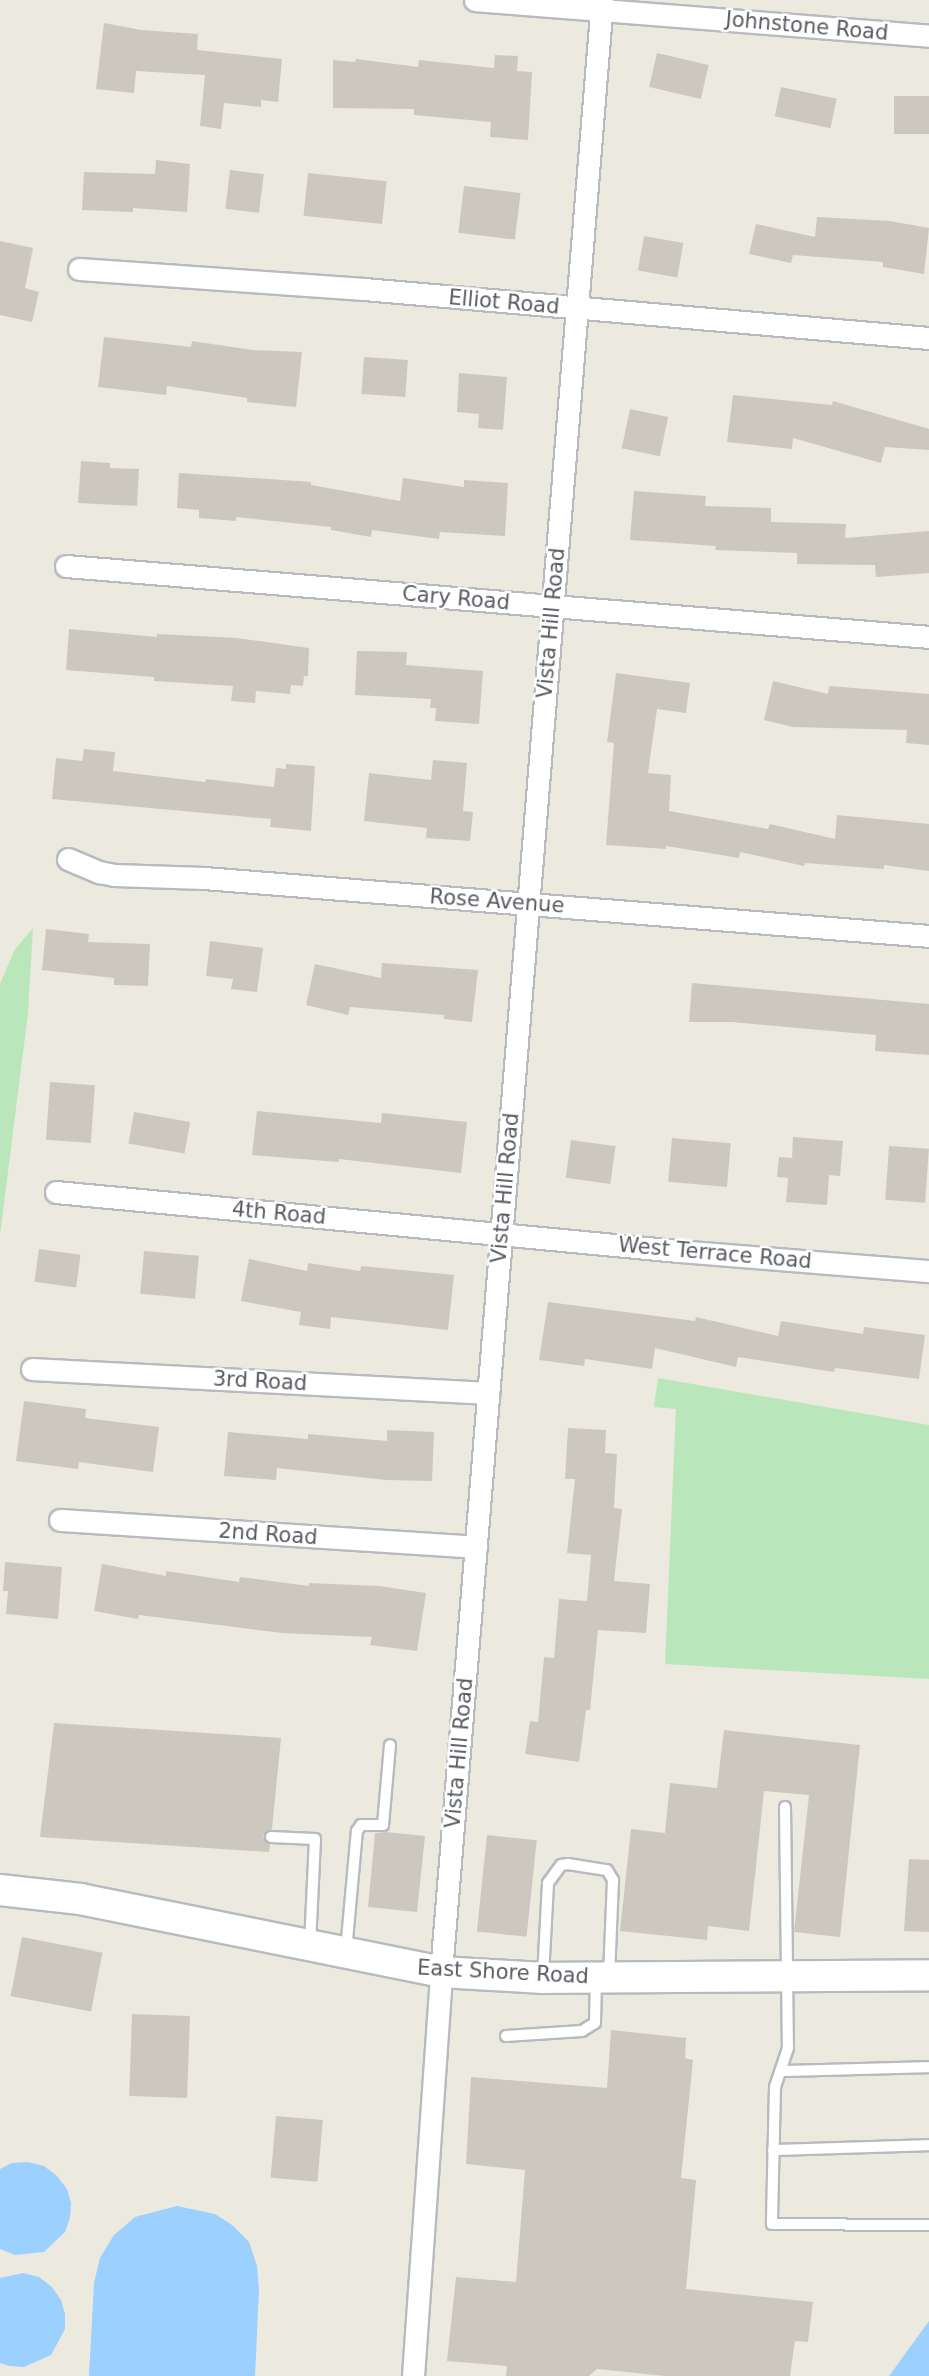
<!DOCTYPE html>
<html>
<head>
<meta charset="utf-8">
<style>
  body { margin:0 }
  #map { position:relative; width:929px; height:2376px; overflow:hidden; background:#eceadf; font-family:"DejaVu Sans",sans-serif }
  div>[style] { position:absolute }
  .green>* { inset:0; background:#b9e6ba }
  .water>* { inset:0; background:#9cd0ff }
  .building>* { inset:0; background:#ccc8c0; transform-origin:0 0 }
  .roads { filter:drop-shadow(2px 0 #b7babf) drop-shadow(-2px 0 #b7babf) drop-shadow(0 2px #b7babf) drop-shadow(0 -2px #b7babf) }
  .service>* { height:10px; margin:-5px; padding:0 5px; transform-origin:5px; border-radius:5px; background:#fff }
  .minor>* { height:21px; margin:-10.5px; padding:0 10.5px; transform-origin:10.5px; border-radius:10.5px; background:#fff }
  .secondary>* { height:30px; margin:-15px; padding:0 15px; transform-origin:15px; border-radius:15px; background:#fff }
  span { translate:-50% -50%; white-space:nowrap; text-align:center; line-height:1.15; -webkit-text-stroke:5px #fff; paint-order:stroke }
  .street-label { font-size:21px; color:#585c61 }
</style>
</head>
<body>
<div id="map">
  <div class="green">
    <i style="clip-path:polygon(33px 928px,28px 1013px,0 1235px,0 984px,14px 951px)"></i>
    <i style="clip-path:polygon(658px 1378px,929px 1425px,929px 1679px,665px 1664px,676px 1409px,654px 1407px)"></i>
  </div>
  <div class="water">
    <i style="clip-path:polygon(28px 2162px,44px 2166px,57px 2176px,67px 2189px,71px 2203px,70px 2218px,65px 2232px,44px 2252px,15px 2255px,0 2249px,0 2169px,12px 2163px)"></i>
    <i style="clip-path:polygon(177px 2206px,215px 2214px,232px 2225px,249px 2242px,257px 2266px,259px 2290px,255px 2376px,89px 2376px,94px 2283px,100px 2258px,114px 2235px,135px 2217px)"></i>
    <i style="clip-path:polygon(23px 2273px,39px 2277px,52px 2287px,61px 2300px,65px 2314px,65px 2329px,51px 2355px,24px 2367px,9px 2366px,0 2363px,0 2278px)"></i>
    <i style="clip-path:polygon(929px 2321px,929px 2376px,889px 2376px)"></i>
  </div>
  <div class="building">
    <i style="clip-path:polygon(104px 23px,141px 30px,198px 34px,197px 50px,282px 59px,278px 102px,261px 100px,261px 107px,224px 103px,221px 129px,200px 126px,205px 75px,136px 71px,134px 93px,96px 89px)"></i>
    <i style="left:657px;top:53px;width:53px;height:35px;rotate:13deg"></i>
    <i style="clip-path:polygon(495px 55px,518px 56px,517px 71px,532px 72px,528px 140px,490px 137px,491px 122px,414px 115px,414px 109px,333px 108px,333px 60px,355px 62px,356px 59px,418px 67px,419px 60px,494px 68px)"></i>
    <i style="left:781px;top:87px;width:57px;height:30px;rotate:12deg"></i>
    <i style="left:929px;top:96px;width:38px;height:35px;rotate:90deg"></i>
    <i style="clip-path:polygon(156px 160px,190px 164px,187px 212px,133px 208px,133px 212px,82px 210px,84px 172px,155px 174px)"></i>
    <i style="left:230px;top:170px;width:34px;height:39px;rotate:7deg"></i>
    <i style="left:308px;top:173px;width:79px;height:43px;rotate:6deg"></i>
    <i style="left:464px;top:186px;width:57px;height:47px;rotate:7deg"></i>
    <i style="clip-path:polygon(817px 217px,890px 221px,929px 228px,924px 274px,883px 267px,883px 262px,793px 255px,791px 263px,749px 254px,756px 224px,815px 237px)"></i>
    <i style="left:644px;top:236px;width:40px;height:35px;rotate:10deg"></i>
    <i style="clip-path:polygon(0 241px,33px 248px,25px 288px,39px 292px,32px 322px,0 315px)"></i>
    <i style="clip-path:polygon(104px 337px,191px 347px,192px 341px,252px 350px,302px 352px,296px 407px,247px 402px,247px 398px,167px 386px,166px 395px,98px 387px)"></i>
    <i style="left:364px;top:357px;width:44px;height:37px;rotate:4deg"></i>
    <i style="clip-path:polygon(459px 373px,507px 377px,503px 430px,478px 428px,479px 414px,457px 412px)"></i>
    <i style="clip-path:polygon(733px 395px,832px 405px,833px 401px,929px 429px,929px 450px,885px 447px,881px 463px,793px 438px,792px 449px,727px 442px)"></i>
    <i style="left:630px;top:409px;width:39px;height:40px;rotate:12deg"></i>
    <i style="clip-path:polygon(81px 461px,110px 463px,110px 468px,139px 469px,137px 506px,78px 503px)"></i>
    <i style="clip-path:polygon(179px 473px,311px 482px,311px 485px,400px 501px,403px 478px,464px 487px,464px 480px,508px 483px,505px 536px,440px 532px,439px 539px,372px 530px,371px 537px,331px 530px,331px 527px,236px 517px,236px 521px,199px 518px,199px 510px,177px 508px)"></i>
    <i style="clip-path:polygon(634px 491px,706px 496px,705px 506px,771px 508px,771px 522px,846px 524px,845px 538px,929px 531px,929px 573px,876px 577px,875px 565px,797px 564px,797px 553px,715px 550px,716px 546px,630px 540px)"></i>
    <i style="clip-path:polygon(69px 629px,157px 637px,157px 634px,237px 638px,309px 648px,308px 676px,304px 676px,303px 686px,291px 685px,290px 694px,256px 691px,255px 703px,231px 701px,233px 686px,154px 681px,154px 677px,66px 670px)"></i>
    <i style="clip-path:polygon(357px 651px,407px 652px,406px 665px,483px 671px,479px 724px,435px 721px,436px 708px,430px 708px,431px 699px,355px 695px)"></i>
    <i style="clip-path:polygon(616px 673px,690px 683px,686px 713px,657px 709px,648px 773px,671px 775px,669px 811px,768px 829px,770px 824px,835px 839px,837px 815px,929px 824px,929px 871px,884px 865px,884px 869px,805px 863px,804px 866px,740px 852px,739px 858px,666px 846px,666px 849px,606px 845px,614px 743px,607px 742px)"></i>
    <i style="clip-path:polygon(773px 681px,828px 694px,829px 686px,929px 694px,929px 745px,906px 743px,907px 730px,793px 727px,764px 720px)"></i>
    <i style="clip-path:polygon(84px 749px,115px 752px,113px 771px,205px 782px,206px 779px,274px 787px,276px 768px,286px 769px,286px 764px,315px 766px,311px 831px,270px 827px,271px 819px,52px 799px,56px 758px,82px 761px)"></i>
    <i style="clip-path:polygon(433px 760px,467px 763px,463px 811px,473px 812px,470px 841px,426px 838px,427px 828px,364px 821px,369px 773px,431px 780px)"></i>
    <i style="clip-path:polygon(46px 929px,89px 934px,88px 942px,150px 944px,148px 986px,114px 985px,114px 978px,42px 970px)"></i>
    <i style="clip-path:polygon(210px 941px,263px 948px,257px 992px,231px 989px,233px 979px,206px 976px)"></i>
    <i style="clip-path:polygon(382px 963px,478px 970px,472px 1022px,444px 1019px,444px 1015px,350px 1007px,348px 1015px,306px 1005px,315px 964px,381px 978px)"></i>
    <i style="clip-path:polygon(692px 983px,929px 1004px,929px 1055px,875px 1051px,876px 1035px,732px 1022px,689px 1022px)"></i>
    <i style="left:50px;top:1082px;width:45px;height:58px;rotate:4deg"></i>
    <i style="clip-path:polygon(257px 1111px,381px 1123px,382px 1113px,467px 1122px,461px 1173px,339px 1159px,339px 1162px,252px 1155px)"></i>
    <i style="left:134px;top:1112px;width:57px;height:32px;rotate:10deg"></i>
    <i style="clip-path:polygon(793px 1137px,843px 1141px,840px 1176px,829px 1175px,827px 1205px,786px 1202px,788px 1178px,777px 1177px,779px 1157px,792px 1158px)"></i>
    <i style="left:672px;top:1138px;width:59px;height:44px;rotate:5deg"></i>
    <i style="left:571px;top:1140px;width:45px;height:38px;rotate:8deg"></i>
    <i style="left:889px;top:1146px;width:40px;height:54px;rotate:4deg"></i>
    <i style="left:39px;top:1249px;width:42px;height:33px;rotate:8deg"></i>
    <i style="left:144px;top:1251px;width:55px;height:43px;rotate:5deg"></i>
    <i style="clip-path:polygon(249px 1259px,307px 1271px,308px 1263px,360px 1271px,361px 1266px,454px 1275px,448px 1330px,331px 1317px,330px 1329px,299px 1325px,301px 1312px,241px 1301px)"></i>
    <i style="clip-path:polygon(548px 1302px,695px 1321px,696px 1317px,778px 1336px,781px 1321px,863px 1334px,864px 1327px,925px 1335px,919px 1379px,835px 1368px,834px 1372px,738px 1357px,736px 1367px,655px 1348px,652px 1369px,585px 1359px,584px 1366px,539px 1360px)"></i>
    <i style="clip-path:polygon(24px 1401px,86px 1409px,85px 1418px,159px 1427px,153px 1472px,79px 1462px,78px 1469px,16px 1461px)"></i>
    <i style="clip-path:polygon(568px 1428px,606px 1430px,605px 1453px,617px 1454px,614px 1508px,622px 1509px,614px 1581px,650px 1584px,646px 1633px,598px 1630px,590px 1710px,586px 1710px,579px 1762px,525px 1754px,530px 1721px,538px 1722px,544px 1657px,554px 1658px,559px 1599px,587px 1601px,591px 1555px,567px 1553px,575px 1479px,565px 1479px)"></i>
    <i style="clip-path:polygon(387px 1430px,434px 1432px,432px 1481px,386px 1480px,277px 1468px,276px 1480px,224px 1476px,228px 1432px,308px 1439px,308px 1434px,387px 1441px)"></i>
    <i style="clip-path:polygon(5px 1562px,62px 1567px,58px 1619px,6px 1614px,8px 1591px,3px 1591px)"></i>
    <i style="clip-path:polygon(102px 1564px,166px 1576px,166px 1571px,239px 1582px,240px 1577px,309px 1586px,309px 1583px,379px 1586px,426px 1593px,417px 1651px,370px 1645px,372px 1637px,282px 1633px,139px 1615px,138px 1619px,94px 1611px)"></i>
    <i style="clip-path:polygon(54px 1723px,281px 1738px,272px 1829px,263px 1836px,270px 1845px,269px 1852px,40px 1837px)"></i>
    <i style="clip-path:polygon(724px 1730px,860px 1745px,840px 1937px,794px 1932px,809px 1795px,764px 1791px,749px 1931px,708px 1926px,707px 1940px,620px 1931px,631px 1829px,665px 1833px,670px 1783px,717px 1788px)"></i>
    <i style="clip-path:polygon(386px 1832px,425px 1836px,417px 1912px,368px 1907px,375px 1833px)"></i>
    <i style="left:487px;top:1835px;width:50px;height:97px;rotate:6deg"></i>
    <i style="clip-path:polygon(909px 1859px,929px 1860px,929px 1932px,904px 1931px)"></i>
    <i style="left:22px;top:1937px;width:82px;height:60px;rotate:11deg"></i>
    <i style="left:132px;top:2014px;width:58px;height:82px;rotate:2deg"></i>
    <i style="clip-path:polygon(611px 2030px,686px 2038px,685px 2058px,693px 2060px,681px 2178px,696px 2180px,686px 2289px,813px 2302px,808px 2342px,795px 2341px,790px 2376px,665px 2376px,597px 2369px,589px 2376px,506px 2376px,507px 2366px,447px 2361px,456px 2277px,516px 2282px,525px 2170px,466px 2164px,471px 2077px,607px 2088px)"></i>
    <i style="left:276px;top:2116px;width:47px;height:62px;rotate:5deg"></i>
  </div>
  <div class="roads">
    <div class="service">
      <i style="left:785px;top:1807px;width:241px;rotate:89.3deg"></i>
      <i style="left:788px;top:2048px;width:41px;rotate:108.4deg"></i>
      <i style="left:775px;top:2087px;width:137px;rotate:91.3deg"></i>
      <i style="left:772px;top:2224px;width:157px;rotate:0.4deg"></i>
      <i style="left:271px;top:1837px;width:44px;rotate:2.6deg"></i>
      <i style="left:315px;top:1839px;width:105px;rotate:92.7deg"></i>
      <i style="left:346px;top:1951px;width:121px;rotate:-84.8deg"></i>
      <i style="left:357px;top:1831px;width:7px;rotate:-56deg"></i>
      <i style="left:361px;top:1825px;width:22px"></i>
      <i style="left:383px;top:1825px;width:80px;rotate:-85deg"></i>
      <i style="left:543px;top:1976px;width:93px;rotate:-86.9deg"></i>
      <i style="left:548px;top:1883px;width:22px;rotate:-54deg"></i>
      <i style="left:561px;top:1865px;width:7px;rotate:-8deg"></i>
      <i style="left:568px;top:1864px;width:39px;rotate:9deg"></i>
      <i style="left:607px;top:1870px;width:12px;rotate:59deg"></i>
      <i style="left:613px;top:1880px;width:94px;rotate:92.4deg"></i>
      <i style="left:506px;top:2036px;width:76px;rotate:-3.8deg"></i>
      <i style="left:582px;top:2031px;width:15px;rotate:-32deg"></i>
      <i style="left:595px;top:2023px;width:43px;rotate:-88.7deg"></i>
      <i style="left:781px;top:2071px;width:148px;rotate:-1.5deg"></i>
      <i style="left:773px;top:2150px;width:156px;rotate:-1.8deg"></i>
    </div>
    <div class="minor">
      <i style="left:475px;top:0;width:455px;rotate:4.5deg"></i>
      <i style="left:79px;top:269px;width:286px;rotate:4deg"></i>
      <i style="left:364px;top:289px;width:567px;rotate:4.96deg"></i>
      <i style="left:66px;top:566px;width:866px;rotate:4.7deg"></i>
      <i style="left:68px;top:859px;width:34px;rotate:23deg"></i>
      <i style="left:99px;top:872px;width:15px;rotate:11deg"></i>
      <i style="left:114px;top:875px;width:90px;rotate:1.9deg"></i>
      <i style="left:204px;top:878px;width:727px;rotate:4.57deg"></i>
      <i style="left:56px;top:1192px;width:625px;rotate:5.42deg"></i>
      <i style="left:678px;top:1251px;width:252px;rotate:4.6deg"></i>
      <i style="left:32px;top:1369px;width:457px;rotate:3deg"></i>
      <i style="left:60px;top:1520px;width:417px;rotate:3.7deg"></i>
      <i style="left:413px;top:2376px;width:405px;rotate:-86deg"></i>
      <i style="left:441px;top:1972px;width:1979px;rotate:-85.33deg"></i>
    </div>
    <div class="secondary">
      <i style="left:0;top:1890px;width:81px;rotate:6.4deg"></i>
      <i style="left:80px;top:1899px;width:368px;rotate:11.4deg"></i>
      <i style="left:441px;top:1972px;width:102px;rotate:3.4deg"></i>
      <i style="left:543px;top:1978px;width:386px;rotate:-0.4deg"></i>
    </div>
  </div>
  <div class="street-label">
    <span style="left:807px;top:26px;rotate:5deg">Johnstone Road</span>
    <span style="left:504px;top:302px;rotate:5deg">Elliot Road</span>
    <span style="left:456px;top:598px;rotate:5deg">Cary Road</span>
    <span style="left:551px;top:623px;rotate:-85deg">Vista Hill Road</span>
    <span style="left:497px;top:901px;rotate:4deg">Rose Avenue</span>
    <span style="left:505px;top:1188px;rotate:-85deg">Vista Hill Road</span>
    <span style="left:279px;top:1213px;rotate:5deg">4th Road</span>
    <span style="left:715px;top:1253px;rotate:5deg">West Terrace Road</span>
    <span style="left:260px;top:1381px;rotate:3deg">3rd Road</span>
    <span style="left:268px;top:1534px;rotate:4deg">2nd Road</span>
    <span style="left:459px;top:1753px;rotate:-85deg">Vista Hill Road</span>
    <span style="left:503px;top:1972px;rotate:3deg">East Shore Road</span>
  </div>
</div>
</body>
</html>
